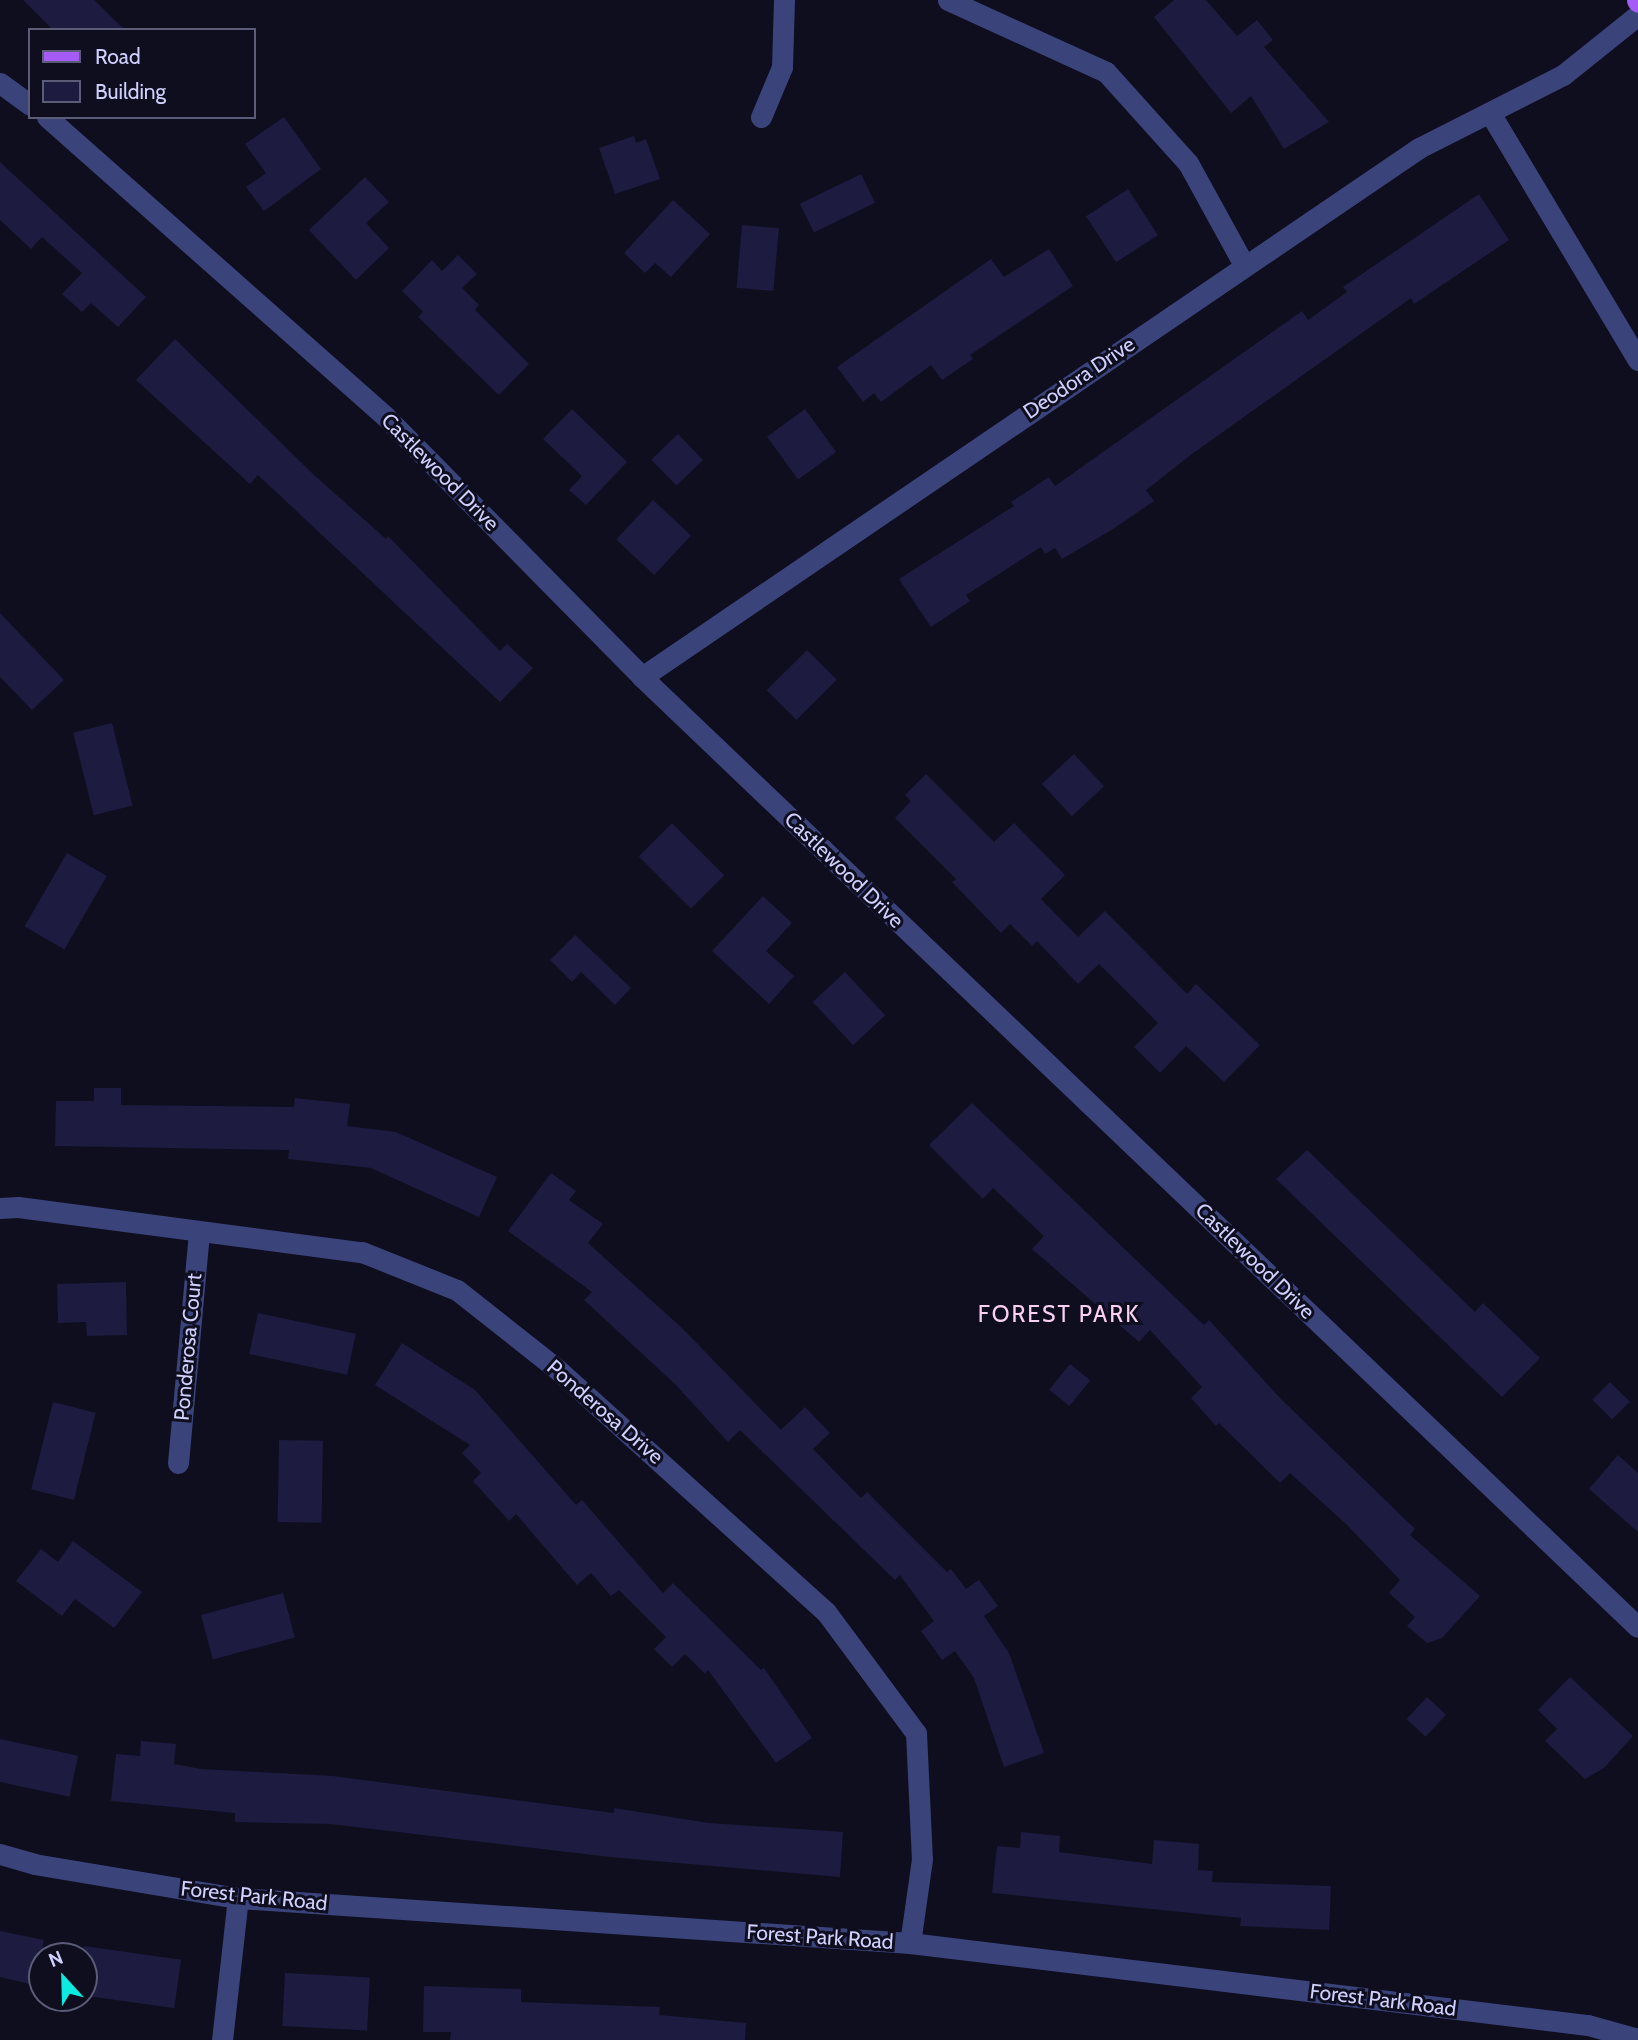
<!DOCTYPE html>
<html>
<head>
<meta charset="utf-8">
<style>
  body { margin:0 }
  #map { position:relative; width:1638px; height:2040px; overflow:hidden; background:#0e0e1f; font-family:Cabin,sans-serif }
  div>[style] { position:absolute }
  .building>* { inset:0; background:#1d1b3f; transform-origin:0 0 }
  .minor>* { height:21px; margin:-10.5px; padding:0 10.5px; transform-origin:10.5px; border-radius:10.5px; background:#3b437b }
  .major>* { height:21px; margin:-10.5px; padding:0 10.5px; transform-origin:10.5px; border-radius:10.5px; background:#a55cf6 }
  span { translate:-50% -50%; white-space:nowrap; text-align:center; line-height:1.15; -webkit-text-stroke:6px #0e0e1f; paint-order:stroke }
  .street-label { font-size:21px; color:#cfd0fc }
  .neighbourhood-label { font-size:23px; color:#fcd0f3; letter-spacing:2px }
  .legend { position:absolute; left:28px; top:28px; width:228px; height:91px; box-sizing:border-box; background:#0e0e1f; border:2px solid #5b5c77; margin:0; padding:9px 12px; list-style:none; font-size:21px; color:#cfd0fc }
  .legend li { display:flex; align-items:center; gap:14px; height:35px }
  .legend b { width:35px; border:2px solid #5b5c77 }
  .north { position:absolute; left:28px; top:1942px; width:70px; height:70px; box-sizing:border-box; background:#0e0e1f; border:2px solid #5b5c77; border-radius:50%; rotate:338deg; font-size:19px; font-weight:700; line-height:28px; text-align:center; color:#cfd0fc }
  .north::after { content:''; display:block; margin:auto; width:24px; height:32px; background:#0deadf; clip-path:polygon(50% 0,100% 100%,50% 72%,0 100%) }
</style>
</head>
<body>
<div id="map">
  <div class="building">
    <i style="clip-path:polygon(23px 0,94px 0,125px 30px,53px 30px)"></i>
    <i style="clip-path:polygon(1174px 0,1206px 0,1237px 36px,1257px 20px,1273px 40px,1264px 47px,1329px 122px,1284px 149px,1251px 96px,1231px 113px,1154px 17px)"></i>
    <i style="clip-path:polygon(284px 117px,321px 169px,264px 211px,246px 187px,266px 173px,245px 144px)"></i>
    <i style="clip-path:polygon(634px 136px,636px 143px,646px 139px,660px 179px,615px 194px,599px 148px)"></i>
    <i style="clip-path:polygon(0 162px,146px 297px,118px 327px,91px 303px,82px 312px,62px 294px,82px 273px,42px 237px,31px 249px,0 220px)"></i>
    <i style="left:861px;top:174px;width:32px;height:68px;rotate:64deg"></i>
    <i style="clip-path:polygon(365px 177px,389px 202px,366px 223px,389px 248px,356px 280px,309px 230px)"></i>
    <i style="left:1128px;top:189px;width:55px;height:50px;rotate:57deg"></i>
    <i style="clip-path:polygon(1479px 194px,1509px 240px,1414px 304px,1411px 298px,1192px 454px,1146px 490px,1154px 501px,1113px 529px,1062px 559px,1055px 548px,1045px 554px,1041px 547px,966px 595px,970px 601px,931px 627px,899px 579px,1014px 506px,1011px 502px,1049px 477px,1055px 486px,1302px 311px,1308px 320px,1347px 292px,1343px 287px)"></i>
    <i style="clip-path:polygon(673px 200px,710px 234px,671px 277px,655px 263px,645px 273px,624px 253px)"></i>
    <i style="left:742px;top:225px;width:37px;height:63px;rotate:5deg"></i>
    <i style="clip-path:polygon(1049px 249px,1073px 286px,970px 355px,973px 359px,942px 380px,931px 365px,881px 402px,874px 393px,863px 402px,837px 367px,991px 259px,1004px 277px)"></i>
    <i style="clip-path:polygon(458px 255px,477px 274px,462px 288px,479px 305px,475px 310px,529px 364px,499px 395px,418px 317px,423px 312px,402px 291px,432px 260px,442px 271px)"></i>
    <i style="clip-path:polygon(175px 339px,313px 474px,386px 539px,388px 536px,500px 651px,507px 644px,533px 668px,500px 702px,258px 475px,250px 484px,136px 380px)"></i>
    <i style="clip-path:polygon(572px 409px,627px 462px,586px 505px,569px 490px,582px 476px,543px 439px)"></i>
    <i style="left:805px;top:409px;width:53px;height:47px;rotate:54deg"></i>
    <i style="left:678px;top:434px;width:36px;height:37px;rotate:46deg"></i>
    <i style="left:653px;top:500px;width:52px;height:54px;rotate:43deg"></i>
    <i style="clip-path:polygon(0 613px,64px 680px,32px 710px,0 677px)"></i>
    <i style="left:807px;top:650px;width:42px;height:57px;rotate:45deg"></i>
    <i style="left:112px;top:723px;width:85px;height:40px;rotate:76deg"></i>
    <i style="left:1074px;top:754px;width:44px;height:44px;rotate:47deg"></i>
    <i style="clip-path:polygon(926px 774px,994px 842px,1014px 823px,1065px 875px,1041px 899px,1078px 937px,1105px 911px,1187px 994px,1196px 984px,1260px 1045px,1224px 1082px,1186px 1046px,1160px 1073px,1134px 1047px,1158px 1023px,1099px 964px,1078px 984px,1037px 941px,1032px 946px,1010px 924px,1001px 933px,952px 882px,956px 879px,895px 818px,911px 801px,905px 795px)"></i>
    <i style="left:672px;top:823px;width:74px;height:47px;rotate:45deg"></i>
    <i style="left:67px;top:853px;width:46px;height:85px;rotate:30deg"></i>
    <i style="clip-path:polygon(763px 896px,792px 923px,766px 951px,794px 976px,769px 1004px,712px 951px)"></i>
    <i style="clip-path:polygon(575px 935px,631px 988px,615px 1005px,581px 972px,572px 982px,550px 960px)"></i>
    <i style="left:845px;top:972px;width:59px;height:44px;rotate:47deg"></i>
    <i style="clip-path:polygon(94px 1088px,121px 1088px,121px 1105px,294px 1107px,295px 1098px,350px 1104px,347px 1126px,396px 1132px,497px 1177px,479px 1217px,371px 1168px,288px 1159px,289px 1150px,55px 1146px,56px 1101px,94px 1101px)"></i>
    <i style="clip-path:polygon(972px 1103px,1204px 1325px,1209px 1320px,1280px 1398px,1415px 1529px,1410px 1535px,1480px 1596px,1442px 1638px,1427px 1643px,1407px 1626px,1415px 1617px,1389px 1593px,1400px 1580px,1347px 1525px,1290px 1473px,1280px 1483px,1219px 1423px,1216px 1426px,1191px 1398px,1202px 1387px,1150px 1330px,1139px 1342px,1032px 1249px,1044px 1236px,993px 1188px,983px 1199px,929px 1145px)"></i>
    <i style="clip-path:polygon(1307px 1150px,1475px 1312px,1483px 1303px,1540px 1358px,1502px 1397px,1276px 1179px)"></i>
    <i style="clip-path:polygon(551px 1173px,576px 1191px,569px 1200px,603px 1224px,588px 1243px,683px 1329px,781px 1430px,805px 1407px,830px 1433px,813px 1449px,861px 1498px,867px 1492px,947px 1572px,951px 1569px,966px 1589px,979px 1580px,998px 1606px,984px 1616px,1009px 1653px,1044px 1753px,1004px 1767px,974px 1678px,955px 1651px,942px 1660px,921px 1631px,934px 1621px,900px 1575px,895px 1580px,740px 1430px,728px 1442px,675px 1384px,584px 1300px,592px 1292px,508px 1231px)"></i>
    <i style="clip-path:polygon(126px 1282px,127px 1335px,87px 1336px,86px 1322px,58px 1323px,57px 1284px)"></i>
    <i style="left:258px;top:1313px;width:100px;height:42px;rotate:12deg"></i>
    <i style="clip-path:polygon(402px 1343px,475px 1390px,576px 1505px,582px 1500px,663px 1593px,673px 1583px,761px 1670px,764px 1668px,812px 1738px,776px 1763px,708px 1670px,705px 1674px,685px 1654px,672px 1667px,654px 1649px,666px 1637px,619px 1590px,611px 1596px,591px 1573px,577px 1585px,516px 1514px,509px 1521px,473px 1481px,481px 1473px,462px 1453px,470px 1445px,375px 1385px)"></i>
    <i style="left:1070px;top:1364px;width:26px;height:33px;rotate:39deg"></i>
    <i style="left:1610px;top:1382px;width:28px;height:25px;rotate:45deg"></i>
    <i style="left:53px;top:1402px;width:44px;height:90px;rotate:14deg"></i>
    <i style="left:279px;top:1440px;width:44px;height:82px;rotate:1deg"></i>
    <i style="clip-path:polygon(1618px 1455px,1638px 1473px,1638px 1532px,1589px 1489px)"></i>
    <i style="clip-path:polygon(73px 1541px,142px 1592px,114px 1628px,75px 1599px,62px 1616px,16px 1581px,41px 1549px,58px 1562px)"></i>
    <i style="left:283px;top:1593px;width:46px;height:85px;rotate:75deg"></i>
    <i style="clip-path:polygon(1570px 1677px,1633px 1736px,1604px 1768px,1585px 1779px,1545px 1741px,1557px 1729px,1538px 1710px)"></i>
    <i style="left:1427px;top:1697px;width:26px;height:30px;rotate:43deg"></i>
    <i style="left:0;top:1739px;width:80px;height:42px;rotate:12deg"></i>
    <i style="clip-path:polygon(141px 1741px,176px 1744px,174px 1764px,201px 1769px,333px 1776px,614px 1813px,614px 1808px,709px 1823px,843px 1832px,840px 1877px,610px 1857px,330px 1824px,235px 1822px,235px 1813px,111px 1801px,116px 1754px,140px 1756px)"></i>
    <i style="clip-path:polygon(1021px 1832px,1060px 1836px,1059px 1852px,1152px 1864px,1154px 1840px,1199px 1844px,1198px 1870px,1213px 1871px,1212px 1882px,1331px 1886px,1329px 1930px,1240px 1926px,1241px 1918px,992px 1893px,997px 1846px,1020px 1848px)"></i>
    <i style="clip-path:polygon(0 1931px,44px 1940px,34px 1985px,0 1977px)"></i>
    <i style="left:84px;top:1946px;width:98px;height:49px;rotate:8deg"></i>
    <i style="left:285px;top:1973px;width:85px;height:53px;rotate:3deg"></i>
    <i style="clip-path:polygon(424px 1986px,521px 1989px,521px 2002px,660px 2007px,659px 2015px,746px 2023px,745px 2040px,450px 2040px,451px 2032px,423px 2032px)"></i>
  </div>
  <div class="minor">
    <i style="left:948px;top:0;width:174px;rotate:24.5deg"></i>
    <i style="left:1106px;top:72px;width:122px;rotate:48deg"></i>
    <i style="left:1188px;top:163px;width:116px;rotate:61.2deg"></i>
    <i style="left:0;top:83px;width:37px;rotate:36deg"></i>
    <i style="left:1490px;top:113px;width:288px;rotate:59.1deg"></i>
    <i style="left:47px;top:117px;width:451px;rotate:41.5deg"></i>
    <i style="left:385px;top:416px;width:366px;rotate:45.4deg"></i>
    <i style="left:642px;top:677px;width:1376px;rotate:43.65deg"></i>
    <i style="left:761px;top:117px;width:54px;rotate:-67.2deg"></i>
    <i style="left:782px;top:67px;width:67px;rotate:-88.3deg"></i>
    <i style="left:642px;top:677px;width:940px;rotate:-34.25deg"></i>
    <i style="left:1419px;top:148px;width:161px;rotate:-26.9deg"></i>
    <i style="left:1563px;top:75px;width:96px;rotate:-38.7deg"></i>
    <i style="left:0;top:1208px;width:18px;rotate:-3deg"></i>
    <i style="left:18px;top:1207px;width:347px;rotate:7.5deg"></i>
    <i style="left:362px;top:1252px;width:102px;rotate:21.8deg"></i>
    <i style="left:457px;top:1290px;width:127px;rotate:38.3deg"></i>
    <i style="left:557px;top:1369px;width:363px;rotate:42.1deg"></i>
    <i style="left:826px;top:1612px;width:151px;rotate:53.4deg"></i>
    <i style="left:916px;top:1733px;width:126px;rotate:87.3deg"></i>
    <i style="left:922px;top:1859px;width:85px;rotate:98.1deg"></i>
    <i style="left:178px;top:1463px;width:232px;rotate:-84.8deg"></i>
    <i style="left:0;top:1854px;width:35px;rotate:16deg"></i>
    <i style="left:34px;top:1864px;width:207px;rotate:9.5deg"></i>
    <i style="left:238px;top:1898px;width:674px;rotate:3.83deg"></i>
    <i style="left:910px;top:1943px;width:683px;rotate:6.9deg"></i>
    <i style="left:1588px;top:2025px;width:52px;rotate:15.6deg"></i>
    <i style="left:222px;top:2040px;width:143px;rotate:-83.6deg"></i>
  </div>
  <div class="major">
    <i style="left:1637px;top:0;width:2px;rotate:63deg"></i>
  </div>
  <div class="street-label">
    <span style="left:1079px;top:378px;rotate:-34deg">Deodora Drive</span>
    <span style="left:440px;top:472px;rotate:45deg">Castlewood Drive</span>
    <span style="left:844px;top:870px;rotate:44deg">Castlewood Drive</span>
    <span style="left:1255px;top:1261px;rotate:44deg">Castlewood Drive</span>
    <span style="left:188px;top:1347px;rotate:-85deg">Ponderosa Court</span>
    <span style="left:605px;top:1412px;rotate:41deg">Ponderosa Drive</span>
    <span style="left:254px;top:1896px;rotate:6deg">Forest Park Road</span>
    <span style="left:820px;top:1937px;rotate:4deg">Forest Park Road</span>
    <span style="left:1383px;top:2000px;rotate:7deg">Forest Park Road</span>
  </div>
  <div class="neighbourhood-label">
    <span style="left:1059px;top:1314px">FOREST PARK</span>
  </div>
  <ul class="legend">
  <li><b style="height:9px;background:#a55cf6"></b>Road</li>
  <li><b style="height:19px;background:#1d1b3f"></b>Building</li>
  </ul>
  <div class="north">N</div>
</div>
</body>
</html>
